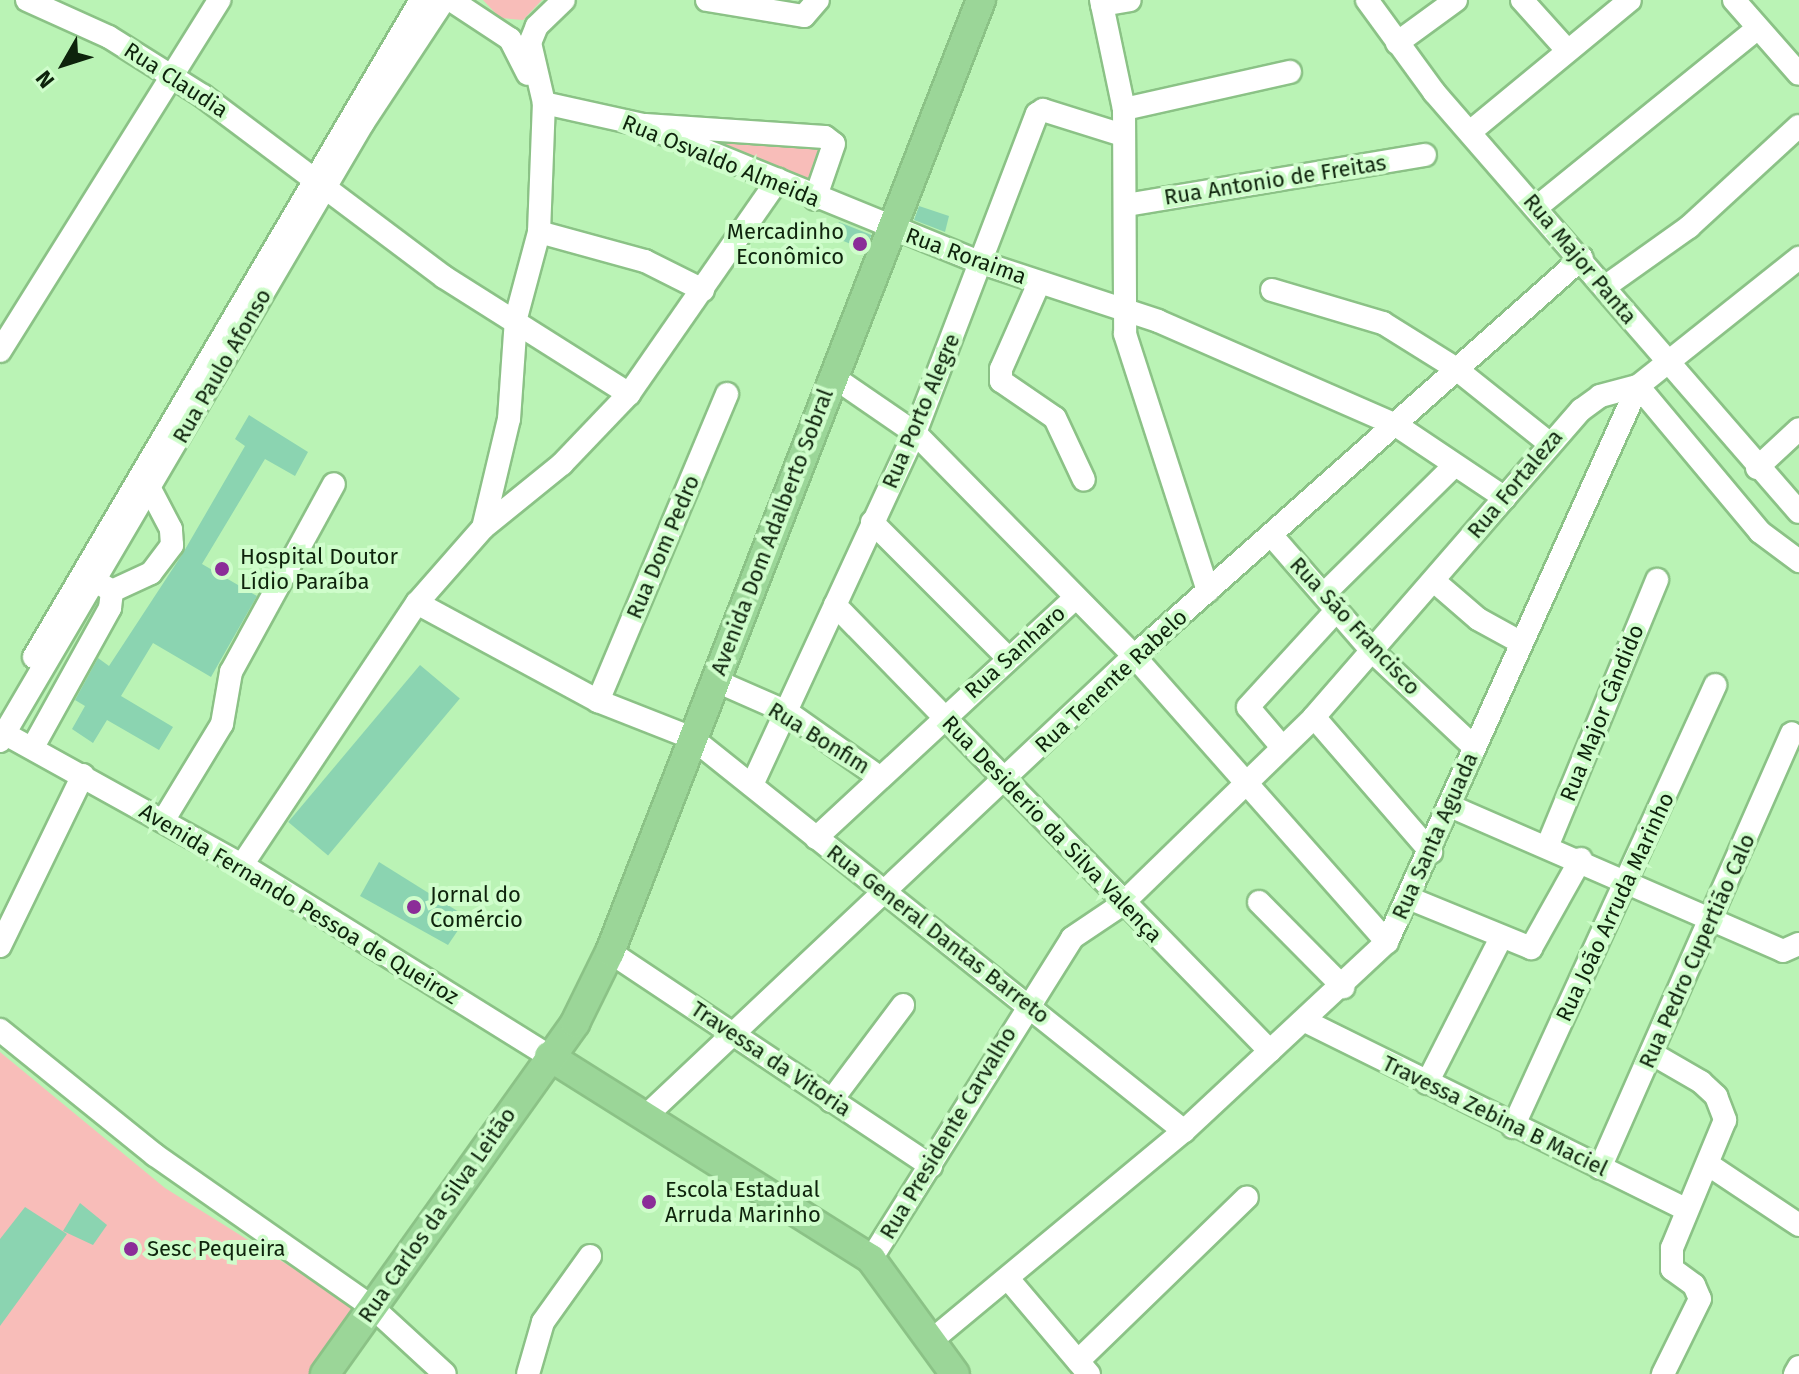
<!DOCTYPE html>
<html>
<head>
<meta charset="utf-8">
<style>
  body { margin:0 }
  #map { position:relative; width:1799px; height:1374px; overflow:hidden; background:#baf3b5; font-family:"Fira Sans",sans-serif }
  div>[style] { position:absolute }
  .green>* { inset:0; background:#f8bdb9 }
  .building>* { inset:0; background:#8bd4b1; transform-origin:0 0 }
  .roads { filter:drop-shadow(2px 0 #8bc286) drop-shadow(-2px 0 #8bc286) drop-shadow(0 2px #8bc286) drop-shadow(0 -2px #8bc286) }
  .minor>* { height:22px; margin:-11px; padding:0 11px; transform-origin:11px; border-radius:11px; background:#fff }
  .major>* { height:28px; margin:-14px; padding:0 14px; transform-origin:14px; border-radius:14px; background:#9bd698 }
  .dots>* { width:22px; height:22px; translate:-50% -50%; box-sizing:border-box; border:4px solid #cffdcb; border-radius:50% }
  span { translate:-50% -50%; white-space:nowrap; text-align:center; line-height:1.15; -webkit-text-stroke:8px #cffdcb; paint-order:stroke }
  .street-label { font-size:22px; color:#0e230c }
  .poi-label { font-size:22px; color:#0e230c }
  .right { translate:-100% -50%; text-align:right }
  .left { translate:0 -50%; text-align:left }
  .north { position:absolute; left:24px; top:24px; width:80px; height:80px; -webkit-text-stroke:6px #cffdcb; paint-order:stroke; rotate:231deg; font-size:22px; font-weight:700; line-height:32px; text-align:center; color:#0e230c }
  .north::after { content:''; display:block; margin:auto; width:28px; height:36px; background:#0e230c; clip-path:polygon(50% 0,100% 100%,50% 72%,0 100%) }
</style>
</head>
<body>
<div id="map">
  <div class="green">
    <i style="clip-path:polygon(483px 0,542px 0,523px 20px,500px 18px)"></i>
    <i style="clip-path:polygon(678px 123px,825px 137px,815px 199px)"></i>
    <i style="clip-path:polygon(0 1052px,165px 1188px,358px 1309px,313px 1374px,0 1374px)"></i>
  </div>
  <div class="building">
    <i style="clip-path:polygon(919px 206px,949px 216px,945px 232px,914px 220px)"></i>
    <i style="left:839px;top:222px;width:35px;height:16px;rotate:22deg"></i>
    <i style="clip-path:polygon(249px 415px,308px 452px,295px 476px,265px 459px,202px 564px,257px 596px,211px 677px,153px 643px,121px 696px,173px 727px,159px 750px,107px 720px,93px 743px,72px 729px,85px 706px,75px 700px,98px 658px,109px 666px,183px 553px,245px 446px,235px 439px)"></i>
    <i style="left:420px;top:665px;width:52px;height:205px;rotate:40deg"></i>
    <i style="clip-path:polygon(379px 862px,467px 917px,448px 945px,360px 896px)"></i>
    <i style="clip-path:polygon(80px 1203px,107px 1225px,93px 1245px,63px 1231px)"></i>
    <i style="clip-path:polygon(25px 1207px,67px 1234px,0 1326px,0 1239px)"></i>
  </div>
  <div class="roads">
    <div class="minor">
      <i style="left:27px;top:0;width:90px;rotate:24.3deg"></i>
      <i style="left:109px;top:37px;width:111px;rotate:32.1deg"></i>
      <i style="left:203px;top:96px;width:301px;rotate:36.9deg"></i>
      <i style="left:444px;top:277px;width:219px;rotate:32.3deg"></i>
      <i style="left:451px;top:0;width:71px;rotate:33.5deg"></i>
      <i style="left:510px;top:39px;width:39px;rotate:63deg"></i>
      <i style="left:707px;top:0;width:98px;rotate:9.4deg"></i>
      <i style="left:804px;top:16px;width:21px;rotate:-49deg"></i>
      <i style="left:1101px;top:0;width:111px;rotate:78.1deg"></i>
      <i style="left:1124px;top:109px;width:225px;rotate:89.7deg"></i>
      <i style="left:1125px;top:334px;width:270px;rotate:72.1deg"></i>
      <i style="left:1367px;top:0;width:114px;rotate:53.9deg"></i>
      <i style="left:1434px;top:92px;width:556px;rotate:49.01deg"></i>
      <i style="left:1522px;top:0;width:67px;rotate:48deg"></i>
      <i style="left:1734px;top:0;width:98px;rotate:48.7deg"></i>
      <i style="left:1102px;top:5px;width:28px;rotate:-10deg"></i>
      <i style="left:1397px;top:43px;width:73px;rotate:-36.1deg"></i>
      <i style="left:544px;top:103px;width:101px;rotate:12.5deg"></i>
      <i style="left:643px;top:125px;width:366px;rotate:22.2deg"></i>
      <i style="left:982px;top:263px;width:185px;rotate:18.2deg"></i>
      <i style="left:1158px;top:321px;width:260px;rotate:23.6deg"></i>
      <i style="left:1396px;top:425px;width:131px;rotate:33.8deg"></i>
      <i style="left:1124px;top:109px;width:170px;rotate:-12.6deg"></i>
      <i style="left:645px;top:125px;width:180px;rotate:3.8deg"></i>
      <i style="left:825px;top:137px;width:11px;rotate:38deg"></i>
      <i style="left:834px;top:144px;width:58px;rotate:109.1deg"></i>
      <i style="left:1470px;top:132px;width:207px;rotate:-39.5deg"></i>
      <i style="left:1126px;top:205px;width:303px;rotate:-9.5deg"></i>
      <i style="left:1537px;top:207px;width:284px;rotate:-39deg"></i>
      <i style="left:539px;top:232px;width:110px;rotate:15.3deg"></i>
      <i style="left:645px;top:261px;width:65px;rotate:26.6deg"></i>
      <i style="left:1039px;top:283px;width:94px;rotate:113.8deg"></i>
      <i style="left:1001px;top:369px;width:12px;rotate:90deg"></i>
      <i style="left:1001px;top:381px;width:65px;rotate:34.4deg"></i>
      <i style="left:1055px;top:418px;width:68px;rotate:64.9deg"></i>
      <i style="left:1606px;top:286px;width:102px;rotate:-35.4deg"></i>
      <i style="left:1689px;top:227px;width:149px;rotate:-42.6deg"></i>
      <i style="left:1272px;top:290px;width:116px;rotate:16.6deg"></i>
      <i style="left:1383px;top:323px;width:85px;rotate:32deg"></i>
      <i style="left:1455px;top:368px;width:120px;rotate:38.6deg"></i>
      <i style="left:0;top:351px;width:414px;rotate:-58deg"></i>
      <i style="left:832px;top:376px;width:101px;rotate:34.5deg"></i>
      <i style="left:915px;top:433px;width:313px;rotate:45.5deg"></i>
      <i style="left:1134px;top:656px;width:382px;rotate:48.5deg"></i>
      <i style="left:1757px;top:468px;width:57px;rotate:-42.9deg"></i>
      <i style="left:872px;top:522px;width:192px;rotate:45deg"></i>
      <i style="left:483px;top:528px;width:112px;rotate:-76.6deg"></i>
      <i style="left:509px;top:419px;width:101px;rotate:-86deg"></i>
      <i style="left:516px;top:318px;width:89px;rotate:-75deg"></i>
      <i style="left:539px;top:232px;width:129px;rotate:-87.8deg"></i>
      <i style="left:544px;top:103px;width:62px;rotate:-103.1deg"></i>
      <i style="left:530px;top:43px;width:18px;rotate:-68deg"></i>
      <i style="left:537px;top:26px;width:37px;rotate:-44deg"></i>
      <i style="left:1273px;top:537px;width:152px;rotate:49deg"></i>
      <i style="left:1373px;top:652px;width:139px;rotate:43.2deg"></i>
      <i style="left:1434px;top:581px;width:58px;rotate:40.8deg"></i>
      <i style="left:1478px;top:619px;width:46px;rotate:28.8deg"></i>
      <i style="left:112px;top:591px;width:43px;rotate:-24.8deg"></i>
      <i style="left:151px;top:573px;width:35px;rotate:-53deg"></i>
      <i style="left:172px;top:545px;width:16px;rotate:-94deg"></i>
      <i style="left:171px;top:529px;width:45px;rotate:-117.7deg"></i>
      <i style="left:1324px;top:594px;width:182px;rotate:-44.6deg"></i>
      <i style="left:417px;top:603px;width:206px;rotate:28.4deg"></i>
      <i style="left:598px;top:701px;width:101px;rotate:21.5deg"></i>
      <i style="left:692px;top:738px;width:630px;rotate:38.62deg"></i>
      <i style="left:835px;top:605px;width:623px;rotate:45.72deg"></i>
      <i style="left:34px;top:657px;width:763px;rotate:-59.5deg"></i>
      <i style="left:714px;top:680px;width:80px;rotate:23.7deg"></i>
      <i style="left:787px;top:712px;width:113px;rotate:35.2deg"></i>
      <i style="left:598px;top:701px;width:333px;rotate:-67.2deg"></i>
      <i style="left:1314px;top:717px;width:179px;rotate:49.1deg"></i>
      <i style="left:0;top:731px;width:277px;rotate:29deg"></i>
      <i style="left:242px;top:865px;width:362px;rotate:31.9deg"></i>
      <i style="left:0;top:741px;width:717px;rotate:-59.57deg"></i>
      <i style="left:363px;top:123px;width:147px;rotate:-56.6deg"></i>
      <i style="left:33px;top:747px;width:159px;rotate:-61deg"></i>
      <i style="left:110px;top:608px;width:17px;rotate:-83deg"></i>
      <i style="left:112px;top:591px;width:31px;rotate:-149deg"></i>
      <i style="left:1282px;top:747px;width:52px;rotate:-130.4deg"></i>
      <i style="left:1248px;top:707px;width:130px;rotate:-47.5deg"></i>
      <i style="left:752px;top:785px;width:388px;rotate:-65.2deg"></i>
      <i style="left:915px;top:433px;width:342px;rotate:-69.1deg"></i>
      <i style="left:1037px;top:114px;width:7px;rotate:-34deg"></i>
      <i style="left:1043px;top:110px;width:84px;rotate:17.4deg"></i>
      <i style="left:1450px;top:806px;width:363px;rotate:23.5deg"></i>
      <i style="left:1783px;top:951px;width:17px;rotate:-24deg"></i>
      <i style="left:163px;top:821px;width:114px;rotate:-58.7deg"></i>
      <i style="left:222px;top:724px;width:53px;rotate:-80.2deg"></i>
      <i style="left:231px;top:672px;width:214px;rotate:-61.3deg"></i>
      <i style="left:816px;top:838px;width:353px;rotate:-42.8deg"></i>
      <i style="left:1547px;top:847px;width:289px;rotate:-67.6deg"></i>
      <i style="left:242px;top:865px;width:315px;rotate:-56.3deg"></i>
      <i style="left:417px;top:603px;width:100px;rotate:-48.7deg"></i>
      <i style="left:483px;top:528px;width:102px;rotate:-39deg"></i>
      <i style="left:562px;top:464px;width:97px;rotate:-46.3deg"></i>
      <i style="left:629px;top:394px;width:261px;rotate:-55.2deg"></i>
      <i style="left:1411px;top:899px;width:130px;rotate:22.2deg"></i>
      <i style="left:1531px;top:948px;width:102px;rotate:-60.7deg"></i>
      <i style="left:1259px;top:902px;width:120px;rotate:45.3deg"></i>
      <i style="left:0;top:946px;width:190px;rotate:-64.1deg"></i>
      <i style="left:610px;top:952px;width:386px;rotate:33.7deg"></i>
      <i style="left:1305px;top:1021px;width:425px;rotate:26.3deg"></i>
      <i style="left:0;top:1030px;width:199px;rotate:38.9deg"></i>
      <i style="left:155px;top:1155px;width:264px;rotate:35deg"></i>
      <i style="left:371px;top:1306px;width:100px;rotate:42.6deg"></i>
      <i style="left:1651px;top:1053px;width:58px;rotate:30.1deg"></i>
      <i style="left:1701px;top:1082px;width:21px;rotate:43deg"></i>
      <i style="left:1716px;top:1096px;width:26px;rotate:69deg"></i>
      <i style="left:1725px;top:1120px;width:139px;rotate:112.5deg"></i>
      <i style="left:1672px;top:1248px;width:21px;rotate:90deg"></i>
      <i style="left:1672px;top:1269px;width:27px;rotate:36deg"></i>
      <i style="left:1694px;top:1285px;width:15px;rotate:67deg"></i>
      <i style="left:1700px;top:1299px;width:84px;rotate:116.3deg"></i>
      <i style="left:1427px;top:1083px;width:163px;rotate:-63deg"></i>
      <i style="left:831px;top:1101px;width:120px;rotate:-53.1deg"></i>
      <i style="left:648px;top:1114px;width:668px;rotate:-43.3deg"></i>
      <i style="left:1134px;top:656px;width:599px;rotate:-41.62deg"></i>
      <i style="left:1513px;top:1127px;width:486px;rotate:-65.4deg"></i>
      <i style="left:1709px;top:1165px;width:108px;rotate:33.7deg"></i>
      <i style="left:1600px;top:1168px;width:475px;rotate:-66.2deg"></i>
      <i style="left:871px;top:1259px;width:379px;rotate:-57.9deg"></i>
      <i style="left:1072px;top:938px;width:59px;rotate:-34deg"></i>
      <i style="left:1121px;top:905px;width:269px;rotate:-44.2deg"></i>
      <i style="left:1314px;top:717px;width:407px;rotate:-49deg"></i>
      <i style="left:1581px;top:410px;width:24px;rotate:-36deg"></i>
      <i style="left:1600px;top:396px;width:39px;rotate:-15deg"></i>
      <i style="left:1638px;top:386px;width:190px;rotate:50.1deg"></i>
      <i style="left:1760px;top:532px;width:49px;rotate:36.6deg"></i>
      <i style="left:1010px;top:1281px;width:122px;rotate:49.7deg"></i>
      <i style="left:932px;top:1340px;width:327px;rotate:-39.7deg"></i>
      <i style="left:1184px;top:1131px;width:277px;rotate:-43deg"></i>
      <i style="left:1387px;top:942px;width:610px;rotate:-65.7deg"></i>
      <i style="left:1638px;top:386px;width:206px;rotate:-38.5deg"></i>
      <i style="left:1078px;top:1361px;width:235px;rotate:-44.1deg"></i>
      <i style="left:528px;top:1374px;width:54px;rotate:-73.9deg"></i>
      <i style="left:543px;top:1322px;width:81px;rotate:-54.5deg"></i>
      <i style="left:1795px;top:1374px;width:8px;rotate:-60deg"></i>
    </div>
    <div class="major">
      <i style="left:549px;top:1056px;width:381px;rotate:32.2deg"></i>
      <i style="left:871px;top:1259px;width:142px;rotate:53.9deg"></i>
      <i style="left:325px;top:1374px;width:431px;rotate:-54.5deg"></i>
      <i style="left:575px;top:1023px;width:79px;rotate:-63.8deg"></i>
      <i style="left:610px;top:952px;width:1022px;rotate:-68.71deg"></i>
    </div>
  </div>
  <div class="dots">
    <i style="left:860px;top:244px;background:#8b2d98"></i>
    <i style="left:222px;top:569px;background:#8b2d98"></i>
    <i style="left:414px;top:907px;background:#8b2d98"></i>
    <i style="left:649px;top:1202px;background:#8b2d98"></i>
    <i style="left:131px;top:1249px;background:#8b2d98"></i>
  </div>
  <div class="street-label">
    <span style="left:176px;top:80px;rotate:33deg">Rua Claudia</span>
    <span style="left:721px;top:161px;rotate:22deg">Rua Osvaldo Almeida</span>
    <span style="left:1275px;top:180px;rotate:-9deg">Rua Antonio de Freitas</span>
    <span style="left:966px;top:256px;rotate:20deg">Rua Roraima</span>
    <span style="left:1580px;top:259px;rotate:50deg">Rua Major Panta</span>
    <span style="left:222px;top:366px;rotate:-60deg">Rua Paulo Afonso</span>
    <span style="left:921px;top:411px;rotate:-67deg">Rua Porto Alegre</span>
    <span style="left:1515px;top:484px;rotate:-50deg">Rua Fortaleza</span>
    <span style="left:772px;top:532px;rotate:-69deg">Avenida Dom Adalberto Sobral</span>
    <span style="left:663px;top:547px;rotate:-67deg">Rua Dom Pedro</span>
    <span style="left:1355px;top:626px;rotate:47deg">Rua São Francisco</span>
    <span style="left:1015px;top:652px;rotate:-42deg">Rua Sanharo</span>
    <span style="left:1111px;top:681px;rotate:-43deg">Rua Tenente Rabelo</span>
    <span style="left:1602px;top:713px;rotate:-68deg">Rua Major Cândido</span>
    <span style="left:819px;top:738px;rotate:32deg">Rua Bonfim</span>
    <span style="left:1052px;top:829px;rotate:46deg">Rua Desiderio da Silva Valença</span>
    <span style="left:1435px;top:836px;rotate:-66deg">Rua Santa Aguada</span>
    <span style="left:299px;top:904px;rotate:31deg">Avenida Fernando Pessoa de Queiroz</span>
    <span style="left:1615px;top:907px;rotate:-65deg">Rua João Arruda Marinho</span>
    <span style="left:938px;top:934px;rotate:38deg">Rua General Dantas Barreto</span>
    <span style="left:1697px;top:951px;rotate:-66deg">Rua Pedro Cupertião Calo</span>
    <span style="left:771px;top:1059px;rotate:34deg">Travessa da Vitoria</span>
    <span style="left:1495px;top:1116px;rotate:26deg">Travessa Zebina B Maciel</span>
    <span style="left:948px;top:1133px;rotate:-59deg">Rua Presidente Carvalho</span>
    <span style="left:437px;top:1215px;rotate:-55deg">Rua Carlos da Silva Leitão</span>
  </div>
  <div class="poi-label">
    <span class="right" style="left:844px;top:244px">Mercadinho<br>Econômico</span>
    <span class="left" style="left:240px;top:569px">Hospital Doutor<br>Lídio Paraíba</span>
    <span class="left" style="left:430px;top:907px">Jornal do<br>Comércio</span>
    <span class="left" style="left:665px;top:1202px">Escola Estadual<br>Arruda Marinho</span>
    <span class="left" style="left:147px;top:1249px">Sesc Pequeira</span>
  </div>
  <div class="north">N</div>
</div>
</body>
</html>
